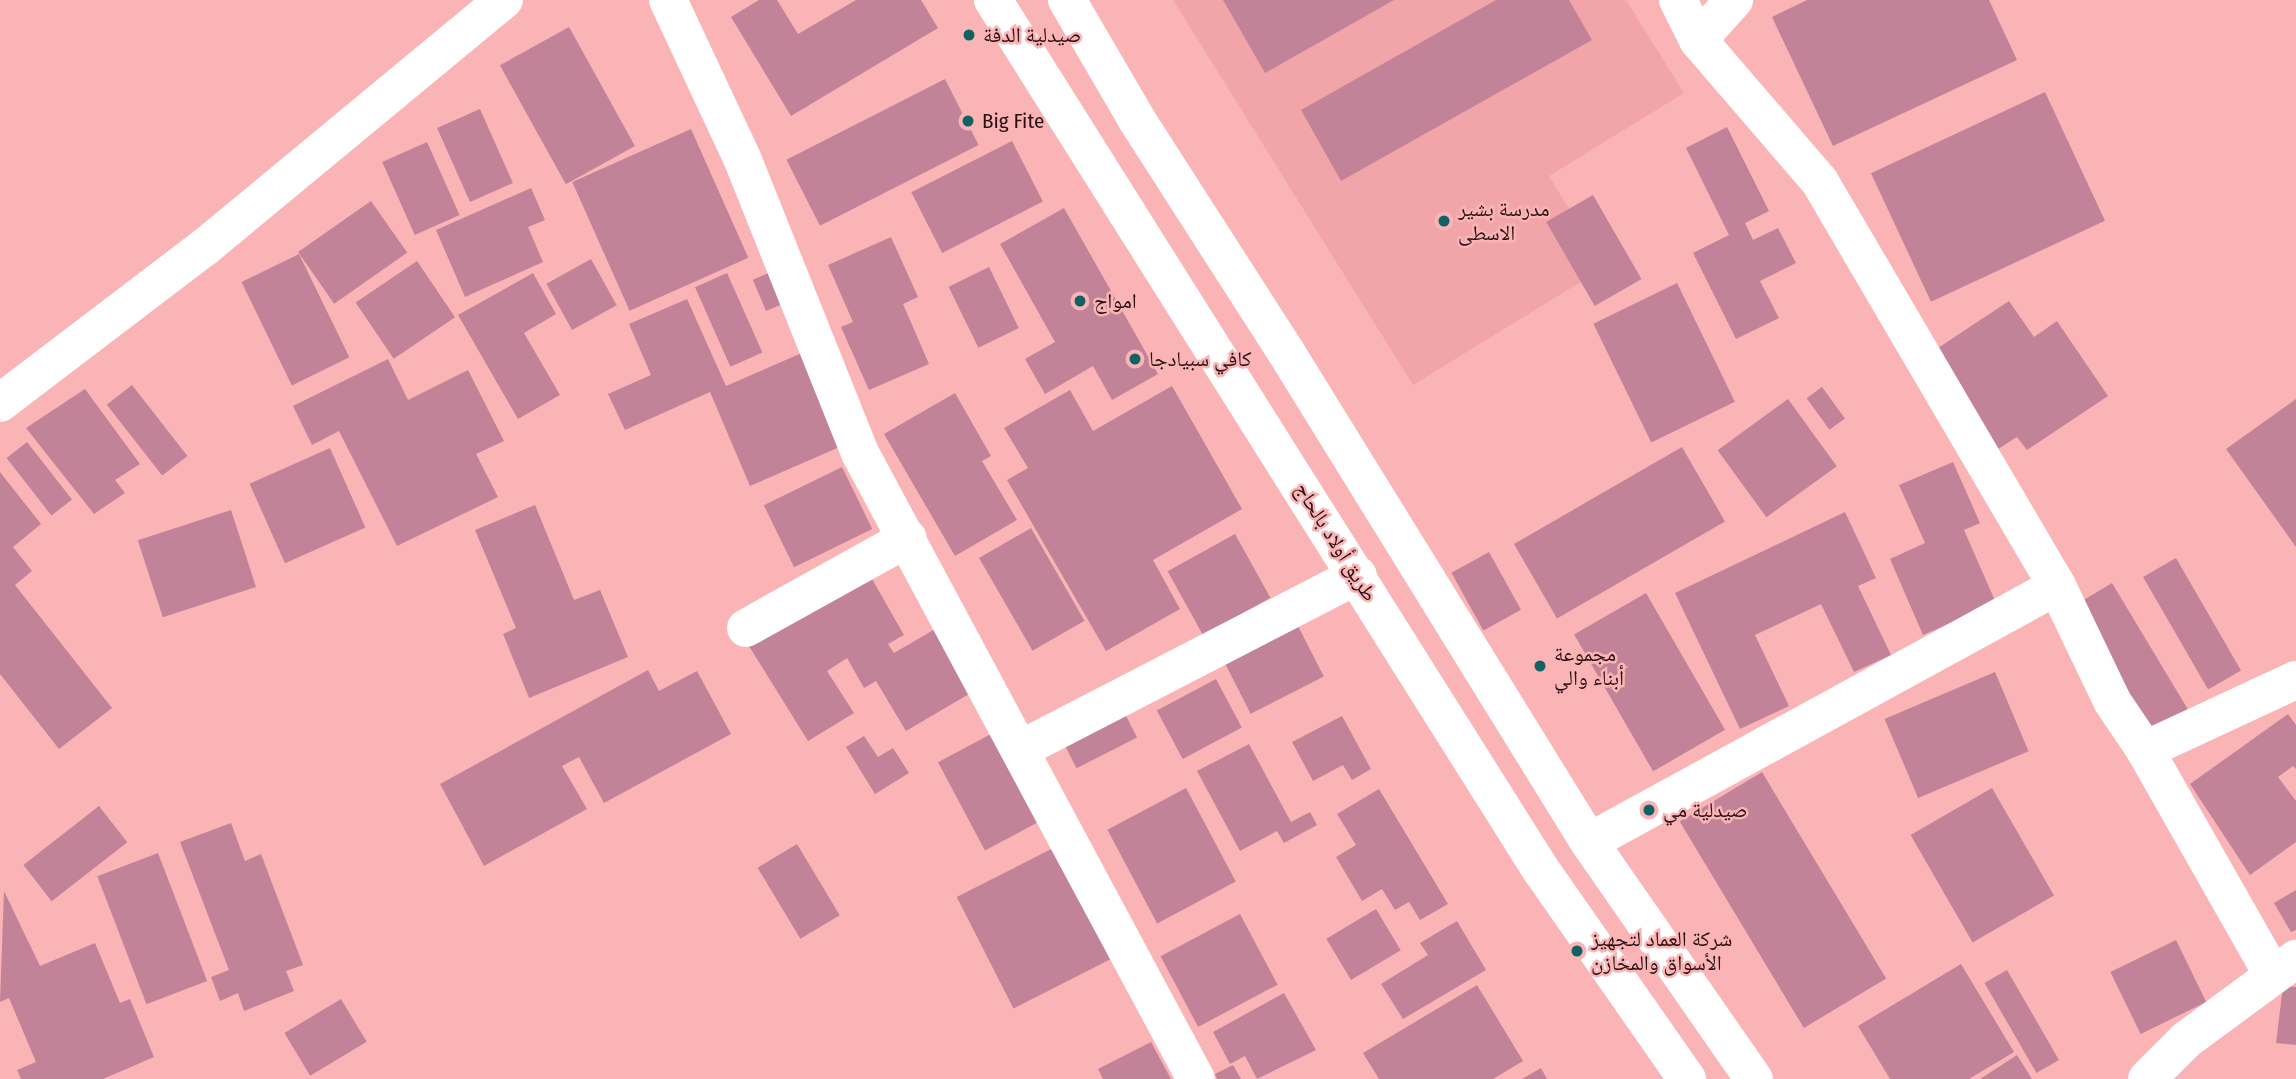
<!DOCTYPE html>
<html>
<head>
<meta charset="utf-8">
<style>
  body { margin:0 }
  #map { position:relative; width:2296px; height:1079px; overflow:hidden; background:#fab4b6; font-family:"Fira Sans Condensed","Noto Naskh Arabic",sans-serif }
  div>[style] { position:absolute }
  .built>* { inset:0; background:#f2a5a8 }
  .building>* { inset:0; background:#c28399; transform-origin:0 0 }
  .minor>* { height:38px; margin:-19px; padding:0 19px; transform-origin:19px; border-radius:19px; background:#fff }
  .secondary>* { height:38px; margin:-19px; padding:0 19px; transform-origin:19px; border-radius:19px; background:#fff }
  .dots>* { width:19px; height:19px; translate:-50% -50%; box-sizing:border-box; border:4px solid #fab4b6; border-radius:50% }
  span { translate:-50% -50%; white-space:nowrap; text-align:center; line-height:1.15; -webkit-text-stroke:5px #fab4b6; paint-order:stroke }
  .poi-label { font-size:21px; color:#291012 }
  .left { translate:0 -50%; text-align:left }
  .street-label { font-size:21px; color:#291012 }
</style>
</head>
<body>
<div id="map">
  <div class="built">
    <i style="clip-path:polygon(1173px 0,1626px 0,1684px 93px,1549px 176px,1605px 267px,1413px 385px)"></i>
  </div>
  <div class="building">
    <i style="clip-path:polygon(759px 0,777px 0,798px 34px,856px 0,921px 0,938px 28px,791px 116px,731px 17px)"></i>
    <i style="clip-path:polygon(1223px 0,1394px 0,1265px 73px)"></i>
    <i style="clip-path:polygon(1496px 0,1569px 0,1592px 40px,1341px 181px,1301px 110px)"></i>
    <i style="clip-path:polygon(1807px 0,1989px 0,2017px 60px,1833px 146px,1772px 17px)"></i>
    <i style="left:569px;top:27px;width:136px;height:79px;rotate:61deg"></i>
    <i style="left:945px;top:79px;width:74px;height:178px;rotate:63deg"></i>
    <i style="left:2045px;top:92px;width:142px;height:192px;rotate:65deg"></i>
    <i style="left:480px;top:109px;width:81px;height:47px;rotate:66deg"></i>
    <i style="clip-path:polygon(1727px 127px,1769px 211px,1745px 223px,1753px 240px,1778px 228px,1796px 263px,1760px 281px,1779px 318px,1736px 339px,1693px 253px,1729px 235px,1686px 148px)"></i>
    <i style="left:691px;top:129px;width:141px;height:130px;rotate:66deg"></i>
    <i style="left:1012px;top:141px;width:68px;height:113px;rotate:63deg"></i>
    <i style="left:427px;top:142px;width:80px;height:49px;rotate:66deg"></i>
    <i style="clip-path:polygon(531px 188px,545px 220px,528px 227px,543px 262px,465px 297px,436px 230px)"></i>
    <i style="left:1593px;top:195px;width:97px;height:54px;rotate:60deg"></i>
    <i style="left:371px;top:201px;width:63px;height:89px;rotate:55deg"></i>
    <i style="clip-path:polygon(1064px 208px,1158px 374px,1112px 400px,1093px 366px,1045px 394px,1025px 359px,1055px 342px,1000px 244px)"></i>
    <i style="clip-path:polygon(891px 237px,918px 297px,903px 304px,929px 364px,869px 390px,841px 327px,853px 322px,828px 265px)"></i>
    <i style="left:299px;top:254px;width:115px;height:64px;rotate:64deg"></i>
    <i style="left:591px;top:259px;width:53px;height:51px;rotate:61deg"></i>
    <i style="left:417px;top:261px;width:68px;height:74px;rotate:56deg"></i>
    <i style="left:785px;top:266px;width:34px;height:35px;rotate:67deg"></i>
    <i style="left:989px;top:267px;width:68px;height:45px;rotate:64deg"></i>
    <i style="clip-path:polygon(533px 273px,556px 314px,524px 333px,560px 395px,518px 419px,458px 315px)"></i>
    <i style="left:727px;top:273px;width:87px;height:35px;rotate:66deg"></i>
    <i style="left:1677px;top:283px;width:132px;height:93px;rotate:64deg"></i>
    <i style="clip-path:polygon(687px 299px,726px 386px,818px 346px,858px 439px,750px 486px,710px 392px,625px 430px,608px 394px,651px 375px,629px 324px)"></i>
    <i style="clip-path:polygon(2009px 301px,2034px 337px,2057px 321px,2108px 396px,2027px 450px,2017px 437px,1995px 451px,1929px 354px)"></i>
    <i style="clip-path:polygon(388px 359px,408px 400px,468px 370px,504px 441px,476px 454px,498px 497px,397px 546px,339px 431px,312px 445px,293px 406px)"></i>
    <i style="left:132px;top:385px;width:90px;height:32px;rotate:52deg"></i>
    <i style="clip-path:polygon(1172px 386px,1242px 509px,1153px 560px,1180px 609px,1106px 651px,1007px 480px,1028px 468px,1004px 428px,1070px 390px,1093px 431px)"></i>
    <i style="left:1822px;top:387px;width:39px;height:19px;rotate:54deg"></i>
    <i style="clip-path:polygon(85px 389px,140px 464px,115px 480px,125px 493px,94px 514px,26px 428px)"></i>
    <i style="clip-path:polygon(955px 393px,991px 456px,982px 461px,1017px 520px,955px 556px,884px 434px)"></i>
    <i style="left:1788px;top:399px;width:83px;height:87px;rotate:54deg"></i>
    <i style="clip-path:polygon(2296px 399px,2296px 547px,2226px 449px)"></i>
    <i style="left:27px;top:442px;width:73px;height:26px;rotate:52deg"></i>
    <i style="left:1682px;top:447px;width:86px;height:194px;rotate:60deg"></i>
    <i style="left:330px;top:448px;width:87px;height:88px;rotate:66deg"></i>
    <i style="clip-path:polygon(1953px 462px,1980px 523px,1964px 530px,1996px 603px,1923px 635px,1890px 559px,1925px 543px,1899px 485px)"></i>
    <i style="left:842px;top:467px;width:69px;height:87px;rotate:64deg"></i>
    <i style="clip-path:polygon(0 472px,41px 524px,13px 547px,32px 571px,15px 585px,112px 708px,59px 749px,0 674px)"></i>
    <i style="clip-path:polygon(535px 505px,574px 600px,600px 590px,628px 657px,529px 698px,503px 634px,516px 628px,475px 530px)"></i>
    <i style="left:231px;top:510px;width:81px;height:98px;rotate:72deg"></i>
    <i style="clip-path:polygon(1845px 512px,1876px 578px,1858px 586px,1891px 655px,1854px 672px,1821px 604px,1755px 635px,1789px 706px,1740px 729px,1675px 593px)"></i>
    <i style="left:1031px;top:528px;width:107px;height:60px;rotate:60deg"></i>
    <i style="left:1235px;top:534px;width:73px;height:77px;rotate:61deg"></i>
    <i style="left:1489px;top:552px;width:66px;height:43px;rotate:61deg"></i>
    <i style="left:2176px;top:558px;width:130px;height:38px;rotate:60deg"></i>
    <i style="clip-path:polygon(872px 579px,904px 635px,888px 644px,894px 653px,937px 628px,974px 691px,906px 731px,876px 681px,864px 688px,847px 658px,827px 671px,854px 713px,808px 741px,747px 643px)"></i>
    <i style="left:2112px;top:583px;width:151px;height:43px;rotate:59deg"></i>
    <i style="left:1646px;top:593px;width:158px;height:83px;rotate:60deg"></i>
    <i style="left:1297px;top:624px;width:59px;height:82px;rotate:63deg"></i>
    <i style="clip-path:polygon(648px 670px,659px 691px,697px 671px,731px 734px,604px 803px,579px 757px,562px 766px,587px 809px,484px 866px,440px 784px)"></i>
    <i style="left:1995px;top:672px;width:86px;height:120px;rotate:67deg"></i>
    <i style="left:1216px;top:679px;width:55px;height:67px;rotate:62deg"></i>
    <i style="left:1118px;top:700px;width:42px;height:68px;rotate:63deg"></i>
    <i style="clip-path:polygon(2288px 714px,2296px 725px,2296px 769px,2293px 766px,2278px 777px,2296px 801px,2296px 842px,2250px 875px,2190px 784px)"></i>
    <i style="clip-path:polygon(1342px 716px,1371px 769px,1352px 780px,1343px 765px,1313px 781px,1292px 742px)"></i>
    <i style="left:991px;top:734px;width:100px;height:60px;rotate:62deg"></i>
    <i style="clip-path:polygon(864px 736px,878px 757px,893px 748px,909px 773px,875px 794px,846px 747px)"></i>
    <i style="clip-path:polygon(1249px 744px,1291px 822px,1310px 812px,1317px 825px,1284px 843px,1277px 831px,1240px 851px,1197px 771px)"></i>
    <i style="left:1762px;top:772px;width:241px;height:96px;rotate:59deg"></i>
    <i style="left:1186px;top:788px;width:106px;height:89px;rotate:62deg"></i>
    <i style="left:1992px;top:788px;width:124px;height:94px;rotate:60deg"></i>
    <i style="clip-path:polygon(1379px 789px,1448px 904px,1420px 920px,1409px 902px,1395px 910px,1382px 889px,1362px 901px,1336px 857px,1356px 845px,1337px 814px)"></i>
    <i style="left:99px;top:806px;width:46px;height:96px;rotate:52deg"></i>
    <i style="clip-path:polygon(231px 823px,245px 861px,261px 854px,303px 965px,286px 971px,294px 991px,244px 1011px,238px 993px,220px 1001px,211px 977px,229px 970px,180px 842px)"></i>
    <i style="left:797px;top:844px;width:83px;height:46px;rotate:59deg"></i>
    <i style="left:1061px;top:844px;width:125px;height:117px;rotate:63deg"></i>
    <i style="left:158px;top:853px;width:137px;height:65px;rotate:69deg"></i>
    <i style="clip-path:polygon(2296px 890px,2296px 930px,2291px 932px,2274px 903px)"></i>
    <i style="clip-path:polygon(4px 891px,40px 966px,95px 943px,120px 1003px,130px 999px,154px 1057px,103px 1079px,21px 1079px,17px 1070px,36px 1062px,9px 998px,0 1002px)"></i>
    <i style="left:1376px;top:909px;width:48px;height:58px;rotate:59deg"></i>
    <i style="left:1240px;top:914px;width:80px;height:90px;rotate:62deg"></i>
    <i style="clip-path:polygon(1457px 921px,1486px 970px,1403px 1019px,1381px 984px,1428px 955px,1420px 943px)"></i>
    <i style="left:2176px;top:940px;width:69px;height:73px;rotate:64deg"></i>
    <i style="clip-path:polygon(1961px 964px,2014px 1052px,1969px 1079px,1890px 1079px,1858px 1026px)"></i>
    <i style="left:2007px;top:970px;width:104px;height:26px;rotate:60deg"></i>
    <i style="clip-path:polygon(1477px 985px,1523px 1061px,1493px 1079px,1379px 1079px,1363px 1053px)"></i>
    <i style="clip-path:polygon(2283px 986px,2296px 987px,2296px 1045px,2276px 1043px)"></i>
    <i style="clip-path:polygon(1284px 993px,1316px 1050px,1257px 1079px,1245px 1056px,1230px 1064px,1213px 1032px)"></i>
    <i style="left:341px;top:999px;width:50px;height:66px;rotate:59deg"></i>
    <i style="clip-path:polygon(1151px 1042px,1171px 1079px,1103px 1079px,1098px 1069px)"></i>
    <i style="clip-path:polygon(2017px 1055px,2032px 1079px,1980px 1079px)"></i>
    <i style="clip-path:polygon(1233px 1065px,1241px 1079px,1217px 1079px,1215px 1074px)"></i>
    <i style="clip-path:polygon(1541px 1068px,1547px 1079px,1522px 1079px)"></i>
  </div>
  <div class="minor">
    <i style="left:668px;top:0;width:174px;rotate:64.9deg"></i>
    <i style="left:742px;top:158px;width:318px;rotate:68.2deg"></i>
    <i style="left:860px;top:453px;width:710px;rotate:61.78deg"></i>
    <i style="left:1678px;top:0;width:45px;rotate:63.4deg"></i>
    <i style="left:1698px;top:40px;width:187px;rotate:49.3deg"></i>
    <i style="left:1820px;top:182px;width:468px;rotate:59.6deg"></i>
    <i style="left:2057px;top:586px;width:127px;rotate:64.4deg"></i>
    <i style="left:2112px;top:701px;width:59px;rotate:56deg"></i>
    <i style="left:2145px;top:750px;width:166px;rotate:-24.9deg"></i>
    <i style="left:1698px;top:40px;width:54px;rotate:-48deg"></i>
    <i style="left:0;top:403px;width:258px;rotate:-37.3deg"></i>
    <i style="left:205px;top:247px;width:388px;rotate:-39.6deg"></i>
    <i style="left:746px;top:628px;width:185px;rotate:-29.1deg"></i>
    <i style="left:1021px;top:749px;width:379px;rotate:-27.3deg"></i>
    <i style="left:2145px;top:750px;width:257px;rotate:60.4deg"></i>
    <i style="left:1589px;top:842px;width:533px;rotate:-28.68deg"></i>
    <i style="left:2147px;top:1079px;width:55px;rotate:-45deg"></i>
    <i style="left:2186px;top:1040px;width:137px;rotate:-36.4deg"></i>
  </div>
  <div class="secondary">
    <i style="left:993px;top:0;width:1025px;rotate:57.8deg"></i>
    <i style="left:1539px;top:867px;width:259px;rotate:55.1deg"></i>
    <i style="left:1067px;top:0;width:139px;rotate:59.7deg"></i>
    <i style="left:1137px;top:120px;width:276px;rotate:57.3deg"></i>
    <i style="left:1286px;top:352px;width:576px;rotate:58.27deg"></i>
    <i style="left:1589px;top:842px;width:289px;rotate:55.2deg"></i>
  </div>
  <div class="dots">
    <i style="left:969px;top:35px;background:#116263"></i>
    <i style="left:968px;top:121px;background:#116263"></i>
    <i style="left:1444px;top:221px;background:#116263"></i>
    <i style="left:1080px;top:301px;background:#116263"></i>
    <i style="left:1135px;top:359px;background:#116263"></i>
    <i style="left:1540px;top:666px;background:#116263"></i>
    <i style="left:1649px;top:810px;background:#116263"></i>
    <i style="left:1577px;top:951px;background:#116263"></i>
  </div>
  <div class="poi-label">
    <span class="left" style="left:983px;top:35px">صيدلية الدفة</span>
    <span class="left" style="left:982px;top:121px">Big Fite</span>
    <span class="left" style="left:1458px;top:221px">مدرسة بشير<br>الاسطى</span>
    <span class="left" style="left:1094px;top:301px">امواج</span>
    <span class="left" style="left:1149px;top:359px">كافي سبيادجا</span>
    <span class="left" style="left:1554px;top:666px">مجموعة<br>أبناء والي</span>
    <span class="left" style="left:1663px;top:810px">صيدلية مي</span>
    <span class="left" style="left:1591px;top:951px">شركة العماد لتجهيز<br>الأسواق والمخازن</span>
  </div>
  <div class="street-label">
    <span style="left:1336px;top:542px;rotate:58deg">طريق أولاد بالحاج</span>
  </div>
</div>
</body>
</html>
